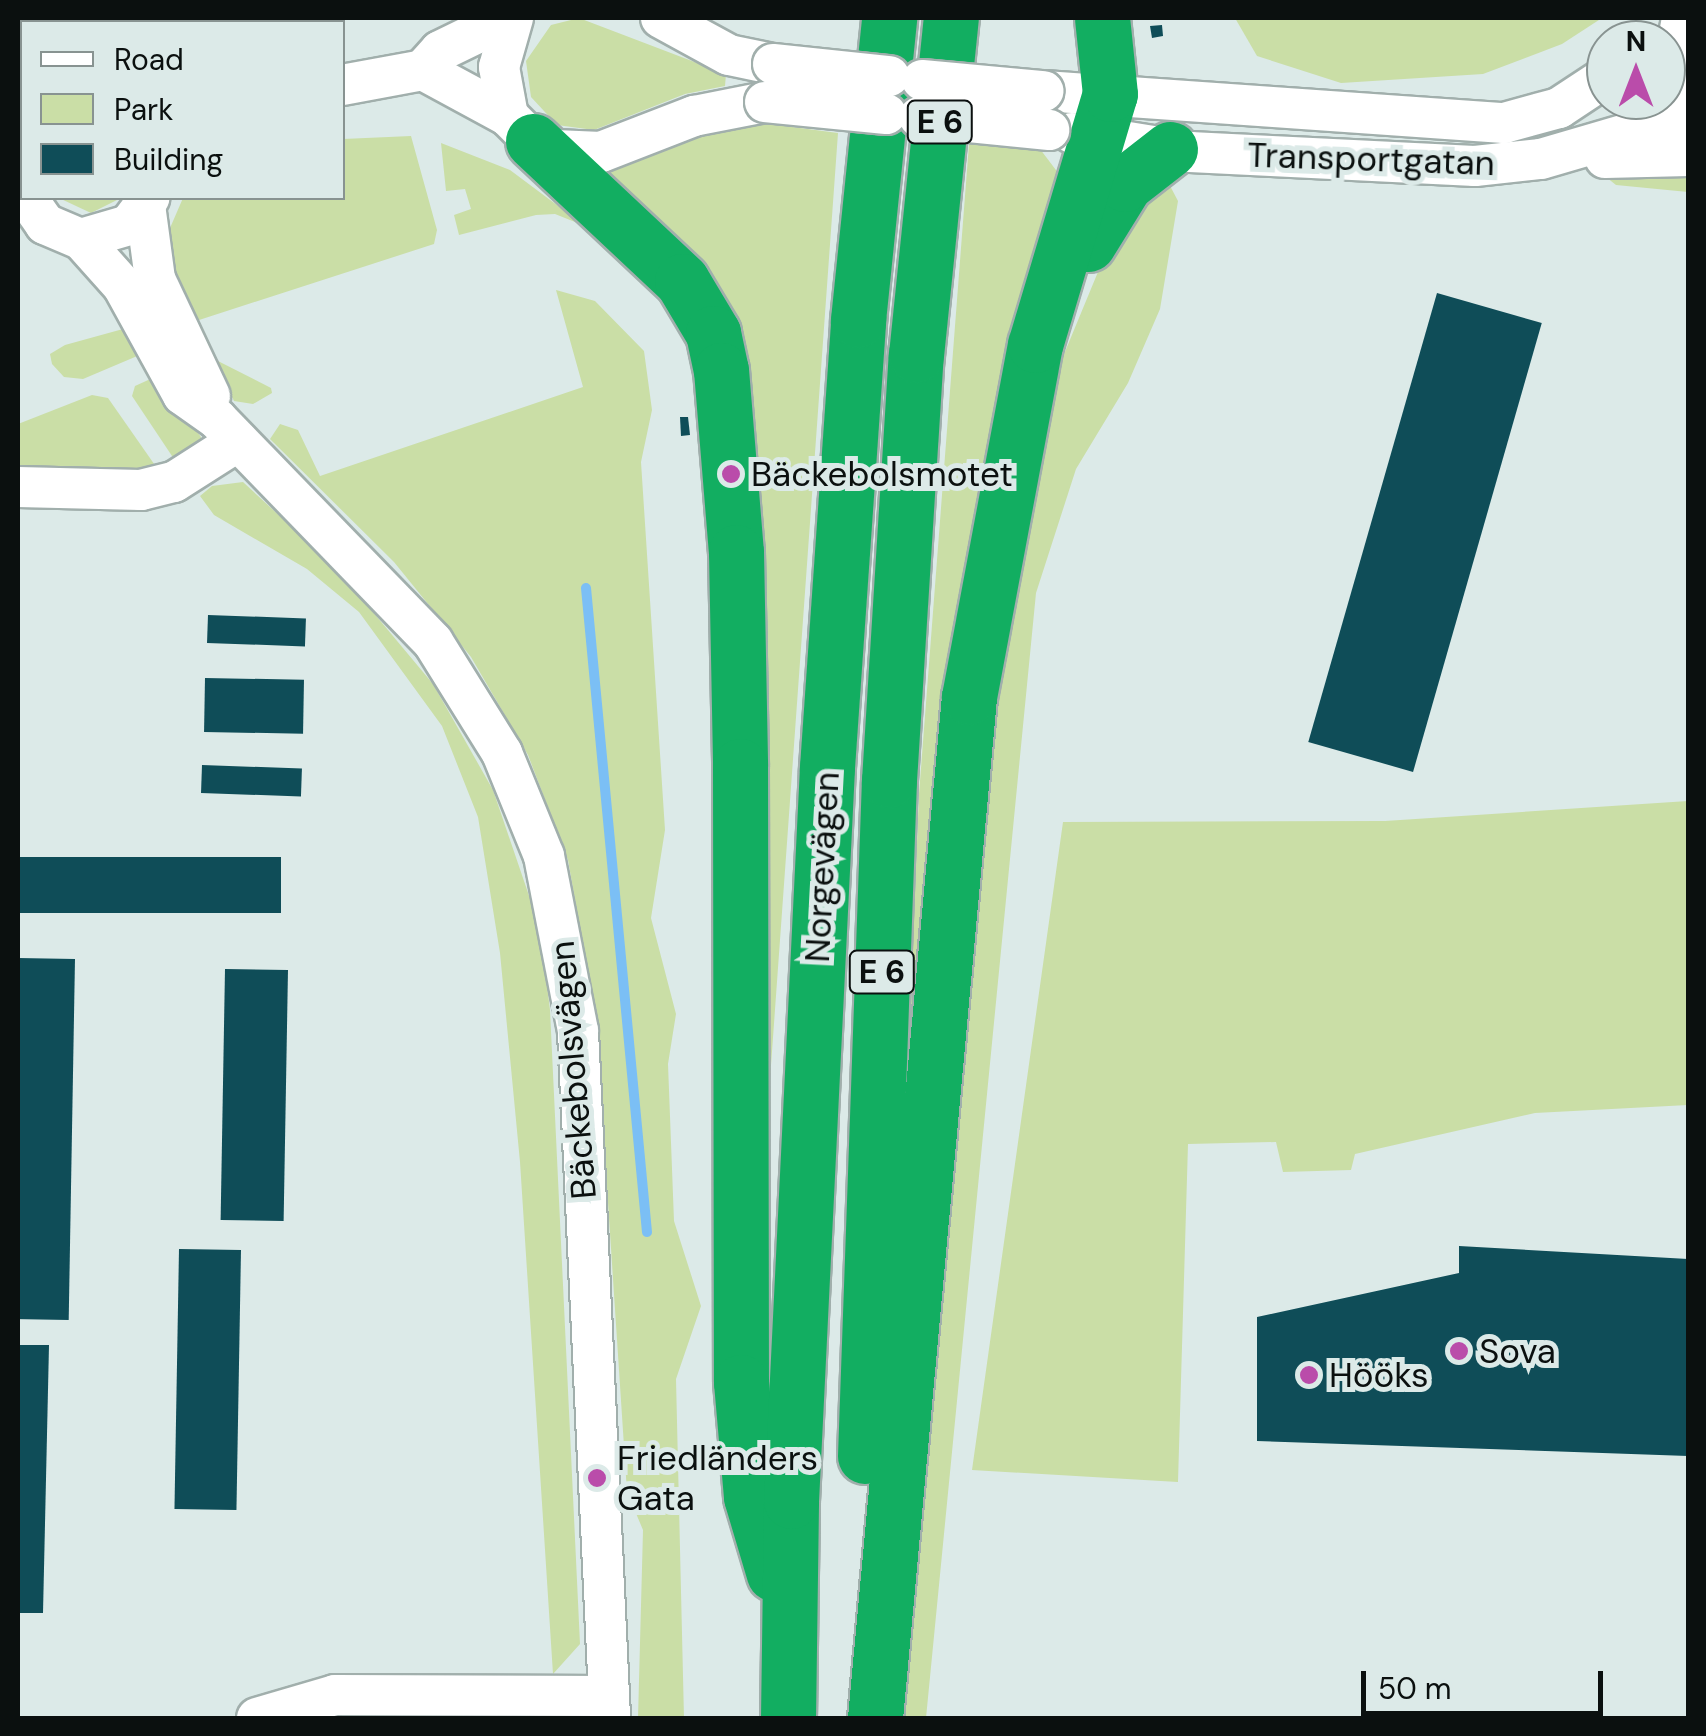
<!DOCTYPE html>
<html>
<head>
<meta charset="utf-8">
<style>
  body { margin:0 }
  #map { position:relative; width:1706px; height:1736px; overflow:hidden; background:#dceae8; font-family:"DM Sans",sans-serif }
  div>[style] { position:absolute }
  .green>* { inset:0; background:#cadea6 }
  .stream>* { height:10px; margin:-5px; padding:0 5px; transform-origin:5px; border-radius:5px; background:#7bbff5 }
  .building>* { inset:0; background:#0f4d58; transform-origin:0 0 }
  .roads { filter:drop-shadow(2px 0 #a1afac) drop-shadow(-2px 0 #a1afac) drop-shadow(0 2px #a1afac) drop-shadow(0 -2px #a1afac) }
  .minor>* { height:40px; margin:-20px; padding:0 20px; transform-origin:20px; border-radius:20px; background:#fff }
  .highway>* { height:55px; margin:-27.5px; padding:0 27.5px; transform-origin:27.5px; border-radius:27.5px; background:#12ae61 }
  .bridges { filter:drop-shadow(2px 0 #a1afac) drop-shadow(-2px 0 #a1afac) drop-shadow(0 2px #a1afac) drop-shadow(0 -2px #a1afac) }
  .minor-bridge>* { height:40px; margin:-20px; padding:0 20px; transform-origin:20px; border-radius:20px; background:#fff }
  .dots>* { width:28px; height:28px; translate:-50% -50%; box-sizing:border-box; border:5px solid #dceae8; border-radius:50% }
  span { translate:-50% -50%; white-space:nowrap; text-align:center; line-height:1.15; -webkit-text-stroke:10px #dceae8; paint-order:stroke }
  .shield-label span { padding:2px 8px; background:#dceae8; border:2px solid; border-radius:8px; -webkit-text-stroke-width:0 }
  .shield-label { font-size:32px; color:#0b100f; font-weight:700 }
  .street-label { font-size:35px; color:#0b100f }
  .poi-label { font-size:35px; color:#0b100f }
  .left { translate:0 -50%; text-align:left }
  .frame { position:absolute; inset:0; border:20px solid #0b100f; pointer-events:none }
  .legend { position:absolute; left:20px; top:20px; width:325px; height:180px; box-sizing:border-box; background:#dceae8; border:2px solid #889391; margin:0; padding:12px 18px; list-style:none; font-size:30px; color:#0b100f }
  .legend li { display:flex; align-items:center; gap:20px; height:50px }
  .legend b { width:50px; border:2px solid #889391 }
  .north { position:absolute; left:1586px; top:20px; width:100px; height:100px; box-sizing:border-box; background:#dceae8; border:2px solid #889391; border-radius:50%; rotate:0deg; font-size:28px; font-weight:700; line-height:40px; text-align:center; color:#0b100f }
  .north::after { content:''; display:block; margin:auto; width:35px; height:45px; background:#ba4caa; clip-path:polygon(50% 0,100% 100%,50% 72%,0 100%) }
  .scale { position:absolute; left:1361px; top:1671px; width:242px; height:45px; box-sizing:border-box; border:5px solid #0b100f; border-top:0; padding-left:12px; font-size:30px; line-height:35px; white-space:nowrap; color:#0b100f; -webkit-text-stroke:8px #dceae8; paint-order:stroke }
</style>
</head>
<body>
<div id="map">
  <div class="green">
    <i style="clip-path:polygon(579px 18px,726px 74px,725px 86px,685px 94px,594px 130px,557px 125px,531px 97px,526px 61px,551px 25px)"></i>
    <i style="clip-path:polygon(1235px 18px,1602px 18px,1562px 44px,1483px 74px,1341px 83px,1257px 56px)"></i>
    <i style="clip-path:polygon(755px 122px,838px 133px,767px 1121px,764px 589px,744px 346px,717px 285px,700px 265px,598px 174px,686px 138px)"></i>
    <i style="clip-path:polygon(411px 136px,437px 230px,434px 244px,196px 321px,183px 301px,167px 235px,183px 198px,342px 198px,343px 139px)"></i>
    <i style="clip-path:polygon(441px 143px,510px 170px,585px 226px,555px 214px,536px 215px,459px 235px,454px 215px,471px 209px,465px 189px,446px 191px)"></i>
    <i style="clip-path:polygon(969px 144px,1040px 149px,1062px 178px,992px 426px,954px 670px,905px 1134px,919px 794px)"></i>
    <i style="clip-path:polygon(1688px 169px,1688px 192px,1616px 185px,1606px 177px)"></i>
    <i style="clip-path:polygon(1168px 182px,1178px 201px,1160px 309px,1128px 383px,1076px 469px,1036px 593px,926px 1718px,905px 1718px,911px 1634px,902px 1629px,987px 694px,1062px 359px,1124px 209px)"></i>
    <i style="clip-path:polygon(59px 198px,121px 198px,91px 213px)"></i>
    <i style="clip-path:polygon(556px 290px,595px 301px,644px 351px,652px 410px,641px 462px,665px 830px,651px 918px,676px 1014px,668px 1064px,674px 1221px,701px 1306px,676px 1379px,684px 1718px,638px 1718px,643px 1530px,627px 1492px,596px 1020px,568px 860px,528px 755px,471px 657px,394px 562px,270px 439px,280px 424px,298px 430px,320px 476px,583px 387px)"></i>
    <i style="clip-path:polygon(123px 329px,142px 354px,83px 379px,64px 377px,52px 364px,50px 354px,65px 345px)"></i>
    <i style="clip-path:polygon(212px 358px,271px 388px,272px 393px,253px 404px,234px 401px)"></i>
    <i style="clip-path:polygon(157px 376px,201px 437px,201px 445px,178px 465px,132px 396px,135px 386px)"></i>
    <i style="clip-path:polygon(92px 395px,108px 398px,159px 471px,18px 474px,18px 424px)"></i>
    <i style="clip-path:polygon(243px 482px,337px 569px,433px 684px,493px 790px,540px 928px,550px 1010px,580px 1644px,553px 1674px,520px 1162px,500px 953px,478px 817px,442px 726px,359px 612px,307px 569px,214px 515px,200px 496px,212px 486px)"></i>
    <i style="clip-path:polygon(1688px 801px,1688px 1105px,1535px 1113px,1355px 1154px,1351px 1170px,1283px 1172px,1276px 1142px,1188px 1144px,1178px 1482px,972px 1470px,1063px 822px,1385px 821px)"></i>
  </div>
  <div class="stream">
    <i style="left:586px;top:588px;width:647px;rotate:84.59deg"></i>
  </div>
  <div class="building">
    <i style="clip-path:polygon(232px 18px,318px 18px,221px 22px)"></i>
    <i style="clip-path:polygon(1162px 25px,1163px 36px,1152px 38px,1150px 26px)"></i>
    <i style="left:1437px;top:293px;width:109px;height:467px;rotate:16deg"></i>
    <i style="clip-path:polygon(680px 417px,688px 417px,690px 435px,681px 436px)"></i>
    <i style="left:208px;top:615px;width:98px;height:28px;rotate:2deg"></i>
    <i style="left:205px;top:678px;width:99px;height:54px;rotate:1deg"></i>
    <i style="left:202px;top:765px;width:100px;height:28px;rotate:2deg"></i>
    <i style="left:18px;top:857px;width:263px;height:56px"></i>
    <i style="left:18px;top:958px;width:57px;height:361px;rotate:1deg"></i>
    <i style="left:225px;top:969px;width:63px;height:251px;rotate:1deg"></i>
    <i style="clip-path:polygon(1459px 1246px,1688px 1259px,1688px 1456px,1257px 1441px,1257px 1317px,1459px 1273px)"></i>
    <i style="left:179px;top:1249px;width:62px;height:260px;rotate:1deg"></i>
    <i style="clip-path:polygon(18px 1345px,49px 1345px,43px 1613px,18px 1613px)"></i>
  </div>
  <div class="roads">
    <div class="minor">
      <i style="left:513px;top:18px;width:51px;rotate:105.9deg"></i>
      <i style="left:499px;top:67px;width:50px;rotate:79.6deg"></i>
      <i style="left:508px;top:116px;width:35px;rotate:45deg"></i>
      <i style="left:533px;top:141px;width:24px;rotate:22deg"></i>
      <i style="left:555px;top:150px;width:46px;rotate:2.5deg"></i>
      <i style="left:601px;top:152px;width:100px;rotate:-21.2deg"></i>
      <i style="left:694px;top:116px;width:72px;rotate:-11.2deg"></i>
      <i style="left:661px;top:18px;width:77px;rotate:28.6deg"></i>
      <i style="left:729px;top:55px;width:45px;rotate:11.6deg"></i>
      <i style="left:1682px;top:18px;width:28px;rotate:100deg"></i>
      <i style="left:1677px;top:46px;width:38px;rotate:73deg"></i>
      <i style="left:18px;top:21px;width:13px;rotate:72deg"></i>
      <i style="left:423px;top:70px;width:97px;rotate:28.4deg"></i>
      <i style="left:342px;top:85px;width:82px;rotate:-10.5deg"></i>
      <i style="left:423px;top:70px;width:25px;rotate:-48deg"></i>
      <i style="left:440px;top:51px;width:76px;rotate:-25.9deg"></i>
      <i style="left:1044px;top:91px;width:461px;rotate:4deg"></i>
      <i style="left:1504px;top:123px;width:57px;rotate:-15.3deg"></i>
      <i style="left:1559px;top:108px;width:56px;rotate:-33.4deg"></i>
      <i style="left:1072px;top:133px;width:120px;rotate:9.1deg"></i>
      <i style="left:1190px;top:152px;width:285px;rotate:2.8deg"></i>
      <i style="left:1475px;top:166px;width:66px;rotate:-6.1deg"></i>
      <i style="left:1541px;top:159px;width:153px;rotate:-16.3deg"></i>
      <i style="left:1605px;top:158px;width:83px;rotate:-1.4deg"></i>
      <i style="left:27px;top:198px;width:32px;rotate:55deg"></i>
      <i style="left:45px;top:224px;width:39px;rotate:23deg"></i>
      <i style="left:81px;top:239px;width:50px;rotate:-16.3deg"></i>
      <i style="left:129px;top:225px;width:34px;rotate:-53deg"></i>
      <i style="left:145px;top:205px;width:75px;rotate:82.3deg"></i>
      <i style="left:155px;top:279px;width:129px;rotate:64.8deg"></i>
      <i style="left:81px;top:239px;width:63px;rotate:48.2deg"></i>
      <i style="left:123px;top:286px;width:124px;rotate:61.2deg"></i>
      <i style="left:183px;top:395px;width:42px;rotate:35.2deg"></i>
      <i style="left:217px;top:419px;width:310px;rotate:45.9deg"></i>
      <i style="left:433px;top:642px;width:131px;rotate:58.1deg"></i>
      <i style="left:502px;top:753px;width:111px;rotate:67.8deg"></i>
      <i style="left:544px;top:856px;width:178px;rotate:79deg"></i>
      <i style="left:578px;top:1031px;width:688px;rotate:87.33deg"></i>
      <i style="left:18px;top:487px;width:123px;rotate:1.4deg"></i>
      <i style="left:141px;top:490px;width:34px;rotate:-14deg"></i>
      <i style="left:174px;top:482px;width:76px;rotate:-32.6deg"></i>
      <i style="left:257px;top:1718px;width:81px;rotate:-16.4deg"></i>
      <i style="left:335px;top:1695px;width:274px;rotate:0.2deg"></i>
    </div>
    <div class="highway">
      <i style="left:533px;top:141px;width:204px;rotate:43.2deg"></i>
      <i style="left:682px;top:281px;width:61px;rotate:59.2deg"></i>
      <i style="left:713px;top:333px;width:38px;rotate:78deg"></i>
      <i style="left:721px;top:370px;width:183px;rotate:85.3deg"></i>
      <i style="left:736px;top:552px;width:214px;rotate:88.9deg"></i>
      <i style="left:740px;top:766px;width:616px;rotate:89.91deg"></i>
      <i style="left:741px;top:1382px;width:115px;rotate:85deg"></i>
      <i style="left:751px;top:1497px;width:80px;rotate:73.4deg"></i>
      <i style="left:1088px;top:244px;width:70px;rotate:-58.3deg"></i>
      <i style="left:1125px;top:184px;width:57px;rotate:-37.9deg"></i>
      <i style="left:865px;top:1456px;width:676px;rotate:-87.97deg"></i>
      <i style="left:889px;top:780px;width:426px;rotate:-86.4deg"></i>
      <i style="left:916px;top:355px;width:339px;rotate:-84.1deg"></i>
      <i style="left:788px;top:1718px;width:217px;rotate:-89.2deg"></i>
      <i style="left:791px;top:1501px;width:735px;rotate:-87.19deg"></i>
      <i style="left:827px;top:767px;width:448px;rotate:-86deg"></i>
      <i style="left:858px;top:320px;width:304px;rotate:-84.1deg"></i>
      <i style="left:875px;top:1718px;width:1025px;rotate:-84.74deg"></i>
      <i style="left:969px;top:697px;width:358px;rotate:-79.4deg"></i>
      <i style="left:1035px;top:345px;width:262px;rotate:-73.4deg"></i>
      <i style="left:1110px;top:94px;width:76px;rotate:-96deg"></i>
    </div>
  </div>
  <div class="bridges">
    <div class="minor-bridge">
      <i style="left:773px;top:64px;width:117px;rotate:5.9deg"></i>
      <i style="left:922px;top:80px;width:122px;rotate:5.2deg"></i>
      <i style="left:765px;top:102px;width:122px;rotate:5.7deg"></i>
      <i style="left:919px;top:117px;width:131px;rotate:5.7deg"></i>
    </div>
  </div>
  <div class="dots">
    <i style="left:731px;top:474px;background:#ba4caa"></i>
    <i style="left:1459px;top:1351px;background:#ba4caa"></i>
    <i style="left:1309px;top:1375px;background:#ba4caa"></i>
    <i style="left:597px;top:1478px;background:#ba4caa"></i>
  </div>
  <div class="shield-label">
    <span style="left:940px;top:122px">E 6</span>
    <span style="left:882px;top:972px">E 6</span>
  </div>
  <div class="street-label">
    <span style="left:1371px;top:159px;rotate:2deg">Transportgatan</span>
    <span style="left:822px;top:867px;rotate:-87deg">Norgevägen</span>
    <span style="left:573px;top:1070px;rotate:-95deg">Bäckebolsvägen</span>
  </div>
  <div class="poi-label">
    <span class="left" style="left:751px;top:474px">Bäckebolsmotet</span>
    <span class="left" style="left:1479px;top:1351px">Sova</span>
    <span class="left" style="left:1329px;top:1375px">Hööks</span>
    <span class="left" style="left:617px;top:1478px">Friedländers<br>Gata</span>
  </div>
  <div class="frame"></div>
  <ul class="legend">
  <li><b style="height:12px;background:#fff"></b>Road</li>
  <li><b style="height:28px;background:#cadea6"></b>Park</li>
  <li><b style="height:28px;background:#0f4d58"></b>Building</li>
  </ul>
  <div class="north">N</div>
  <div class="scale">50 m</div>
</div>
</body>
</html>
